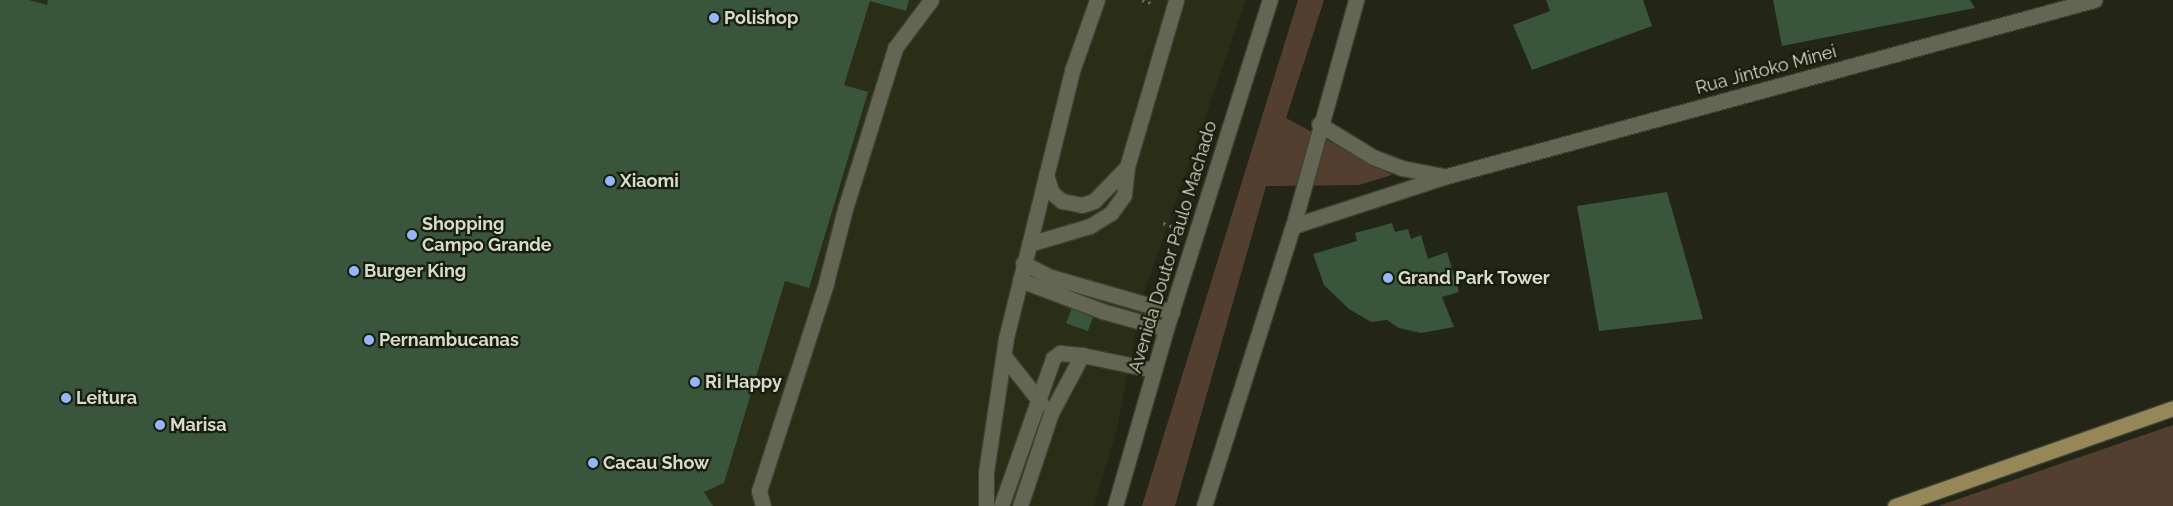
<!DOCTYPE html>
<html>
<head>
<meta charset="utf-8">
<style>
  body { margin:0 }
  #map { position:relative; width:2173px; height:506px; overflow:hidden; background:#232616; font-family:Raleway,sans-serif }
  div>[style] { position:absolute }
  .built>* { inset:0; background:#2a2e17 }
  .green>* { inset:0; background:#533f30 }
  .building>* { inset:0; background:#39553c; transform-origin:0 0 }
  .path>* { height:3px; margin-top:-1.5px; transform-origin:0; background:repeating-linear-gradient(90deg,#66695b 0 2.5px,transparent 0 6.5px) }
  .roads { filter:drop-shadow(1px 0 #3d4033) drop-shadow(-1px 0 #3d4033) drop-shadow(0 1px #3d4033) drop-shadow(0 -1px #3d4033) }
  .minor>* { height:15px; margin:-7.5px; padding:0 7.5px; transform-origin:7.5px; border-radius:7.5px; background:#626653 }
  .major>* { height:15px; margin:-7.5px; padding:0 7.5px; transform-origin:7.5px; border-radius:7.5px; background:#958757 }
  .dots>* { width:14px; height:14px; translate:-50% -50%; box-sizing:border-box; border:2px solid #191d0c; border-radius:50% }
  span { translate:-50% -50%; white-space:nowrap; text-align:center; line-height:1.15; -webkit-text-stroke:4.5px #191d0c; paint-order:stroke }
  .poi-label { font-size:18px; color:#d7dacf; font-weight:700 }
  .left { translate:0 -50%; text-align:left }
  .street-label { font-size:18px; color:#d7dacf }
</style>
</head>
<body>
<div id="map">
  <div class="built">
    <i style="clip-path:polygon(0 0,1246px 0,1142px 299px,1117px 429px,1094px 506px,0 506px)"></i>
  </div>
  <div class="green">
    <i style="clip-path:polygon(1298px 0,1324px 0,1286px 118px,1392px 175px,1359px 185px,1266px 186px,1175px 506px,1142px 506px)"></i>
    <i style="clip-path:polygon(2173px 425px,2173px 506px,1938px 506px)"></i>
  </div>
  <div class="building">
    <i style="clip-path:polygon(0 0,29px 0,47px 5px,48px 0,909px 0,906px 11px,870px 1px,844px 85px,868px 92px,809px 288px,785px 281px,724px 483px,704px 492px,713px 506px,0 506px)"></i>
    <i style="clip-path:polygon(1546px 0,1643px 0,1652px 26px,1532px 70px,1513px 25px,1550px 11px)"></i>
    <i style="clip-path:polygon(1773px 0,1970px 0,1975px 8px,1782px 46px)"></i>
    <i style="clip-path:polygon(1667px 192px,1703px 319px,1599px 331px,1577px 206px)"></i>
    <i style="clip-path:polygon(1392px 223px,1395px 232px,1408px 229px,1411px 239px,1421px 235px,1428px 259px,1447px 252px,1459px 292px,1442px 297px,1454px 327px,1421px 333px,1399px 328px,1387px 320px,1371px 322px,1349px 309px,1324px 285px,1313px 254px,1357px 241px,1355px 233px)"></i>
    <i style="left:1082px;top:280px;width:23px;height:46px;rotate:20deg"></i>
  </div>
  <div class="path">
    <i style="left:1142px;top:0;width:9px;rotate:18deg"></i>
    <i style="left:1163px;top:223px;width:12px;rotate:20deg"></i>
  </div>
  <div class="roads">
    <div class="minor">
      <i style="left:1319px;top:124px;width:63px;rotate:31.4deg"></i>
      <i style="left:1373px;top:157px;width:31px;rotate:21deg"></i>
      <i style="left:1402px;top:168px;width:42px;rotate:11deg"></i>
      <i style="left:1046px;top:175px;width:19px;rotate:72deg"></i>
      <i style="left:1052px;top:193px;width:13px;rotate:39deg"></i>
      <i style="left:1062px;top:201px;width:20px;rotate:11deg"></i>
      <i style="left:1082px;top:205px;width:13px;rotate:-18deg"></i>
      <i style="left:1094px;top:201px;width:47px;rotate:-45.9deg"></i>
      <i style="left:1293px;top:226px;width:162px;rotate:-18deg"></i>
      <i style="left:1447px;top:176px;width:671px;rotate:-15.22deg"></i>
      <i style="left:1029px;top:244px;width:64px;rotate:-16.4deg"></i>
      <i style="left:1090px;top:226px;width:25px;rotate:-32deg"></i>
      <i style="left:1111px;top:213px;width:22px;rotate:-54deg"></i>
      <i style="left:1124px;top:195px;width:28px;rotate:-84deg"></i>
      <i style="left:1127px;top:167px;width:174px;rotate:-73.6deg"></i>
      <i style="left:1023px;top:263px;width:31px;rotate:27deg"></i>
      <i style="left:1051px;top:277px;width:126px;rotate:16.1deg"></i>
      <i style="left:1020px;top:280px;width:88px;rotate:20.7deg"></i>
      <i style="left:1102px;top:311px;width:66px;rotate:15.7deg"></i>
      <i style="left:1004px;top:356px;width:60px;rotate:51.8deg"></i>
      <i style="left:763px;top:506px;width:16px;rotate:-105deg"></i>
      <i style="left:759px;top:491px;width:219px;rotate:-72.1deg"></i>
      <i style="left:826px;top:283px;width:76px;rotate:-75.6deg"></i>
      <i style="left:845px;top:209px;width:169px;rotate:-72.7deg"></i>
      <i style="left:895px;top:48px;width:60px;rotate:-53.1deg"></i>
      <i style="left:986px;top:506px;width:34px;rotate:-90deg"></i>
      <i style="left:986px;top:472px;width:135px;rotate:-81.5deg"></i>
      <i style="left:1006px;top:338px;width:278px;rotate:-76.1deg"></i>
      <i style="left:1073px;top:68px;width:72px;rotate:-70.6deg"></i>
      <i style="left:1001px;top:506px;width:157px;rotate:-70.6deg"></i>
      <i style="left:1053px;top:358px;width:9px;rotate:-36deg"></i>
      <i style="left:1060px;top:353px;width:22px;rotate:5deg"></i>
      <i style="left:1020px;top:506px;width:98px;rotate:-71.6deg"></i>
      <i style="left:1051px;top:413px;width:66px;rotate:-61.9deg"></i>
      <i style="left:1082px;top:355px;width:74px;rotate:11.8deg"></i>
      <i style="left:1115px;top:506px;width:184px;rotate:-73.9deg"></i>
      <i style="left:1166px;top:329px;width:345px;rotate:-72.5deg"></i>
      <i style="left:1204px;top:506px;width:294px;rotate:-72.4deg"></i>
      <i style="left:1293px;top:226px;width:235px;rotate:-74.4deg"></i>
    </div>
    <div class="major">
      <i style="left:1895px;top:506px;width:295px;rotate:-19.4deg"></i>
    </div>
  </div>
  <div class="dots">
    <i style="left:714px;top:18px;background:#95b6fd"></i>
    <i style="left:610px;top:181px;background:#95b6fd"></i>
    <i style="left:412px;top:235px;background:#95b6fd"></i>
    <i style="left:354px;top:271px;background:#95b6fd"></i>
    <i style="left:1388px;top:278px;background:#95b6fd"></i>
    <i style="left:369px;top:340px;background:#95b6fd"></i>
    <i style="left:695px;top:382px;background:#95b6fd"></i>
    <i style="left:66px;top:398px;background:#95b6fd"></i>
    <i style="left:160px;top:425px;background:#95b6fd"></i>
    <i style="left:593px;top:463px;background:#95b6fd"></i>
  </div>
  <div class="poi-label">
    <span class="left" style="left:724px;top:18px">Polishop</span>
    <span class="left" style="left:620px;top:181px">Xiaomi</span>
    <span class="left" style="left:422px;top:235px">Shopping<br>Campo Grande</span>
    <span class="left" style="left:364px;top:271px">Burger King</span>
    <span class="left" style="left:1398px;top:278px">Grand Park Tower</span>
    <span class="left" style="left:379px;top:340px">Pernambucanas</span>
    <span class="left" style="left:705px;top:382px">Ri Happy</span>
    <span class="left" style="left:76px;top:398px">Leitura</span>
    <span class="left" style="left:170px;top:425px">Marisa</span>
    <span class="left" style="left:603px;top:463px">Cacau Show</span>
  </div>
  <div class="street-label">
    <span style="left:1766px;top:70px;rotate:-15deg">Rua Jintoko Minei</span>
    <span style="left:1173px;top:247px;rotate:-73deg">Avenida Doutor Paulo Machado</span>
  </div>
</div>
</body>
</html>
